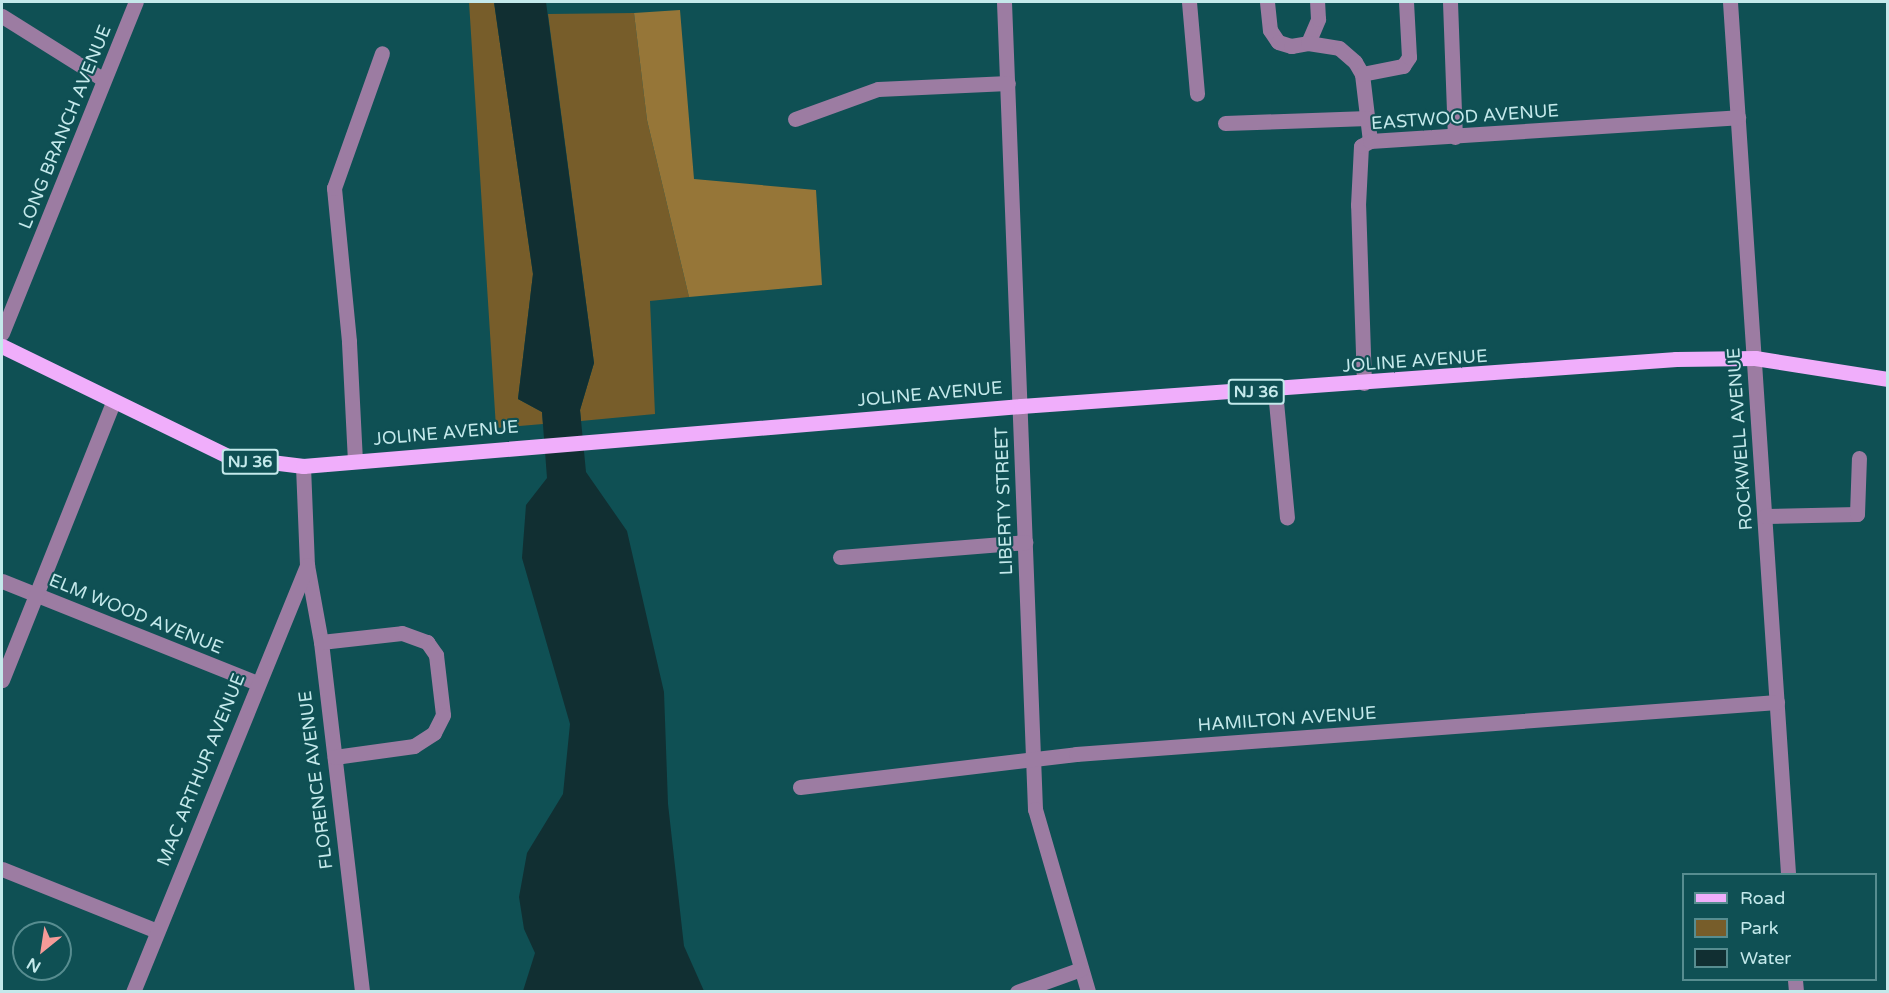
<!DOCTYPE html>
<html>
<head>
<meta charset="utf-8">
<style>
  body { margin:0 }
  #map { position:relative; width:1889px; height:993px; overflow:hidden; background:#0f5054; font-family:"Varela Round",sans-serif }
  div>[style] { position:absolute }
  .green>* { inset:0; background:#775d2a }
  .forest>* { inset:0; background:#967638 }
  .water>* { inset:0; background:#112f32 }
  .minor>* { height:15px; margin:-7.5px; padding:0 7.5px; transform-origin:7.5px; border-radius:7.5px; background:#9c7ca2 }
  .major>* { height:15px; margin:-7.5px; padding:0 7.5px; transform-origin:7.5px; border-radius:7.5px; background:#f0aefb }
  span { translate:-50% -50%; white-space:nowrap; text-align:center; line-height:1.15; -webkit-text-stroke:4.5px #0f5054; paint-order:stroke }
  .shield-label span { padding:2px 4px; background:#0f5054; border:2px solid; border-radius:4px; -webkit-text-stroke-width:0 }
  .shield-label { font-size:16px; color:#c4e9eb; font-weight:700 }
  .street-label { font-size:18px; color:#c4e9eb }
  .frame { position:absolute; inset:0; border:3px solid #c4e9eb; pointer-events:none }
  .legend { position:absolute; left:1682px; top:873px; width:195px; height:108px; box-sizing:border-box; background:#0f5054; border:2px solid #578d90; margin:0; padding:8px 10px; list-style:none; font-size:18px; color:#c4e9eb }
  .legend li { display:flex; align-items:center; gap:12px; height:30px }
  .legend b { width:30px; border:2px solid #578d90 }
  .north { position:absolute; left:12px; top:921px; width:60px; height:60px; box-sizing:border-box; background:#0f5054; border:2px solid #578d90; border-radius:50%; rotate:210deg; font-size:16px; font-weight:700; line-height:24px; text-align:center; color:#c4e9eb }
  .north::after { content:''; display:block; margin:auto; width:21px; height:27px; background:#f59b98; clip-path:polygon(50% 0,100% 100%,50% 72%,0 100%) }
</style>
</head>
<body>
<div id="map">
  <div class="green">
    <i style="clip-path:polygon(469px 2px,494px 2px,533px 274px,518px 399px,542px 412px,543px 424px,496px 428px)"></i>
    <i style="clip-path:polygon(634px 13px,647px 120px,689px 297px,650px 301px,655px 414px,581px 421px,580px 410px,594px 363px,548px 14px)"></i>
  </div>
  <div class="forest">
    <i style="clip-path:polygon(680px 10px,694px 179px,816px 190px,822px 285px,689px 297px,647px 120px,634px 13px)"></i>
  </div>
  <div class="water">
    <i style="clip-path:polygon(494px 2px,546px 2px,594px 363px,580px 410px,586px 472px,627px 531px,664px 692px,668px 804px,684px 946px,704px 991px,523px 991px,535px 953px,524px 929px,519px 897px,527px 853px,563px 794px,570px 724px,522px 558px,526px 505px,547px 478px,542px 412px,518px 399px,533px 274px)"></i>
  </div>
  <div class="minor">
    <i style="left:1004px;top:2px;width:808px;rotate:87.8deg"></i>
    <i style="left:1035px;top:809px;width:191px;rotate:73.8deg"></i>
    <i style="left:1189px;top:2px;width:92px;rotate:85deg"></i>
    <i style="left:1267px;top:2px;width:28px;rotate:84deg"></i>
    <i style="left:1270px;top:30px;width:14px;rotate:56deg"></i>
    <i style="left:1278px;top:42px;width:14px;rotate:17deg"></i>
    <i style="left:1291px;top:46px;width:17px;rotate:-10deg"></i>
    <i style="left:1308px;top:43px;width:26px;rotate:-67deg"></i>
    <i style="left:1318px;top:19px;width:17px;rotate:-93deg"></i>
    <i style="left:1450px;top:2px;width:135px;rotate:87.9deg"></i>
    <i style="left:1730px;top:2px;width:874px;rotate:86.19deg"></i>
    <i style="left:2px;top:16px;width:120px;rotate:32.1deg"></i>
    <i style="left:1308px;top:43px;width:31px;rotate:9deg"></i>
    <i style="left:1339px;top:48px;width:21px;rotate:41deg"></i>
    <i style="left:1355px;top:62px;width:14px;rotate:60deg"></i>
    <i style="left:1362px;top:74px;width:67px;rotate:83.2deg"></i>
    <i style="left:1362px;top:74px;width:42px;rotate:-11deg"></i>
    <i style="left:1403px;top:66px;width:11px;rotate:-56deg"></i>
    <i style="left:1409px;top:57px;width:55px;rotate:-93.1deg"></i>
    <i style="left:795px;top:119px;width:88px;rotate:-19.9deg"></i>
    <i style="left:878px;top:89px;width:130px;rotate:-2.6deg"></i>
    <i style="left:1225px;top:123px;width:143px;rotate:-2deg"></i>
    <i style="left:2px;top:333px;width:357px;rotate:-68deg"></i>
    <i style="left:1364px;top:383px;width:178px;rotate:-91.9deg"></i>
    <i style="left:1358px;top:205px;width:59px;rotate:-87.1deg"></i>
    <i style="left:1361px;top:146px;width:10px;rotate:-29deg"></i>
    <i style="left:1370px;top:141px;width:369px;rotate:-3.7deg"></i>
    <i style="left:1275px;top:391px;width:127px;rotate:84.6deg"></i>
    <i style="left:355px;top:461px;width:120px;rotate:-92.9deg"></i>
    <i style="left:349px;top:341px;width:154px;rotate:-95.6deg"></i>
    <i style="left:334px;top:188px;width:143px;rotate:-70.4deg"></i>
    <i style="left:303px;top:466px;width:99px;rotate:87.7deg"></i>
    <i style="left:307px;top:565px;width:78px;rotate:79.7deg"></i>
    <i style="left:321px;top:642px;width:352px;rotate:83.3deg"></i>
    <i style="left:1765px;top:516px;width:92px;rotate:-1.2deg"></i>
    <i style="left:1857px;top:514px;width:56px;rotate:-88deg"></i>
    <i style="left:840px;top:557px;width:186px;rotate:-4.6deg"></i>
    <i style="left:2px;top:581px;width:275px;rotate:21.8deg"></i>
    <i style="left:321px;top:642px;width:81px;rotate:-6.3deg"></i>
    <i style="left:402px;top:633px;width:27px;rotate:20deg"></i>
    <i style="left:427px;top:642px;width:16px;rotate:55deg"></i>
    <i style="left:436px;top:655px;width:60px;rotate:83.3deg"></i>
    <i style="left:443px;top:715px;width:20px;rotate:117deg"></i>
    <i style="left:434px;top:733px;width:24px;rotate:147deg"></i>
    <i style="left:414px;top:746px;width:80px;rotate:172.1deg"></i>
    <i style="left:2px;top:680px;width:299px;rotate:-68.2deg"></i>
    <i style="left:800px;top:787px;width:278px;rotate:-6.8deg"></i>
    <i style="left:1076px;top:754px;width:703px;rotate:-4.24deg"></i>
    <i style="left:2px;top:869px;width:167px;rotate:21.8deg"></i>
    <i style="left:1795px;top:980px;width:12px;rotate:85deg"></i>
    <i style="left:133px;top:992px;width:461px;rotate:-67.8deg"></i>
    <i style="left:1017px;top:992px;width:68px;rotate:-19.8deg"></i>
  </div>
  <div class="major">
    <i style="left:2px;top:346px;width:254px;rotate:26deg"></i>
    <i style="left:230px;top:457px;width:74px;rotate:7deg"></i>
    <i style="left:303px;top:466px;width:721px;rotate:-4.78deg"></i>
    <i style="left:1021px;top:406px;width:657px;rotate:-4.1deg"></i>
    <i style="left:1676px;top:359px;width:79px;rotate:-0.7deg"></i>
    <i style="left:1755px;top:358px;width:135px;rotate:9deg"></i>
  </div>
  <div class="shield-label">
    <span style="left:1256px;top:392px">NJ 36</span>
    <span style="left:250px;top:462px">NJ 36</span>
  </div>
  <div class="street-label">
    <span style="left:1465px;top:117px;rotate:-4deg">EASTWOOD AVENUE</span>
    <span style="left:65px;top:127px;rotate:-68deg">LONG BRANCH AVENUE</span>
    <span style="left:1415px;top:361px;rotate:-4deg">JOLINE AVENUE</span>
    <span style="left:930px;top:394px;rotate:-5deg">JOLINE AVENUE</span>
    <span style="left:446px;top:433px;rotate:-5deg">JOLINE AVENUE</span>
    <span style="left:1740px;top:439px;rotate:-94deg">ROCKWELL AVENUE</span>
    <span style="left:1004px;top:501px;rotate:-92deg">LIBERTY STREET</span>
    <span style="left:136px;top:614px;rotate:22deg">ELM WOOD AVENUE</span>
    <span style="left:1287px;top:719px;rotate:-4deg">HAMILTON AVENUE</span>
    <span style="left:201px;top:770px;rotate:-68deg">MAC ARTHUR AVENUE</span>
    <span style="left:316px;top:780px;rotate:-97deg">FLORENCE AVENUE</span>
  </div>
  <div class="frame"></div>
  <ul class="legend">
  <li><b style="height:8px;background:#f0aefb"></b>Road</li>
  <li><b style="height:16px;background:#775d2a"></b>Park</li>
  <li><b style="height:16px;background:#112f32"></b>Water</li>
  </ul>
  <div class="north">N</div>
</div>
</body>
</html>
